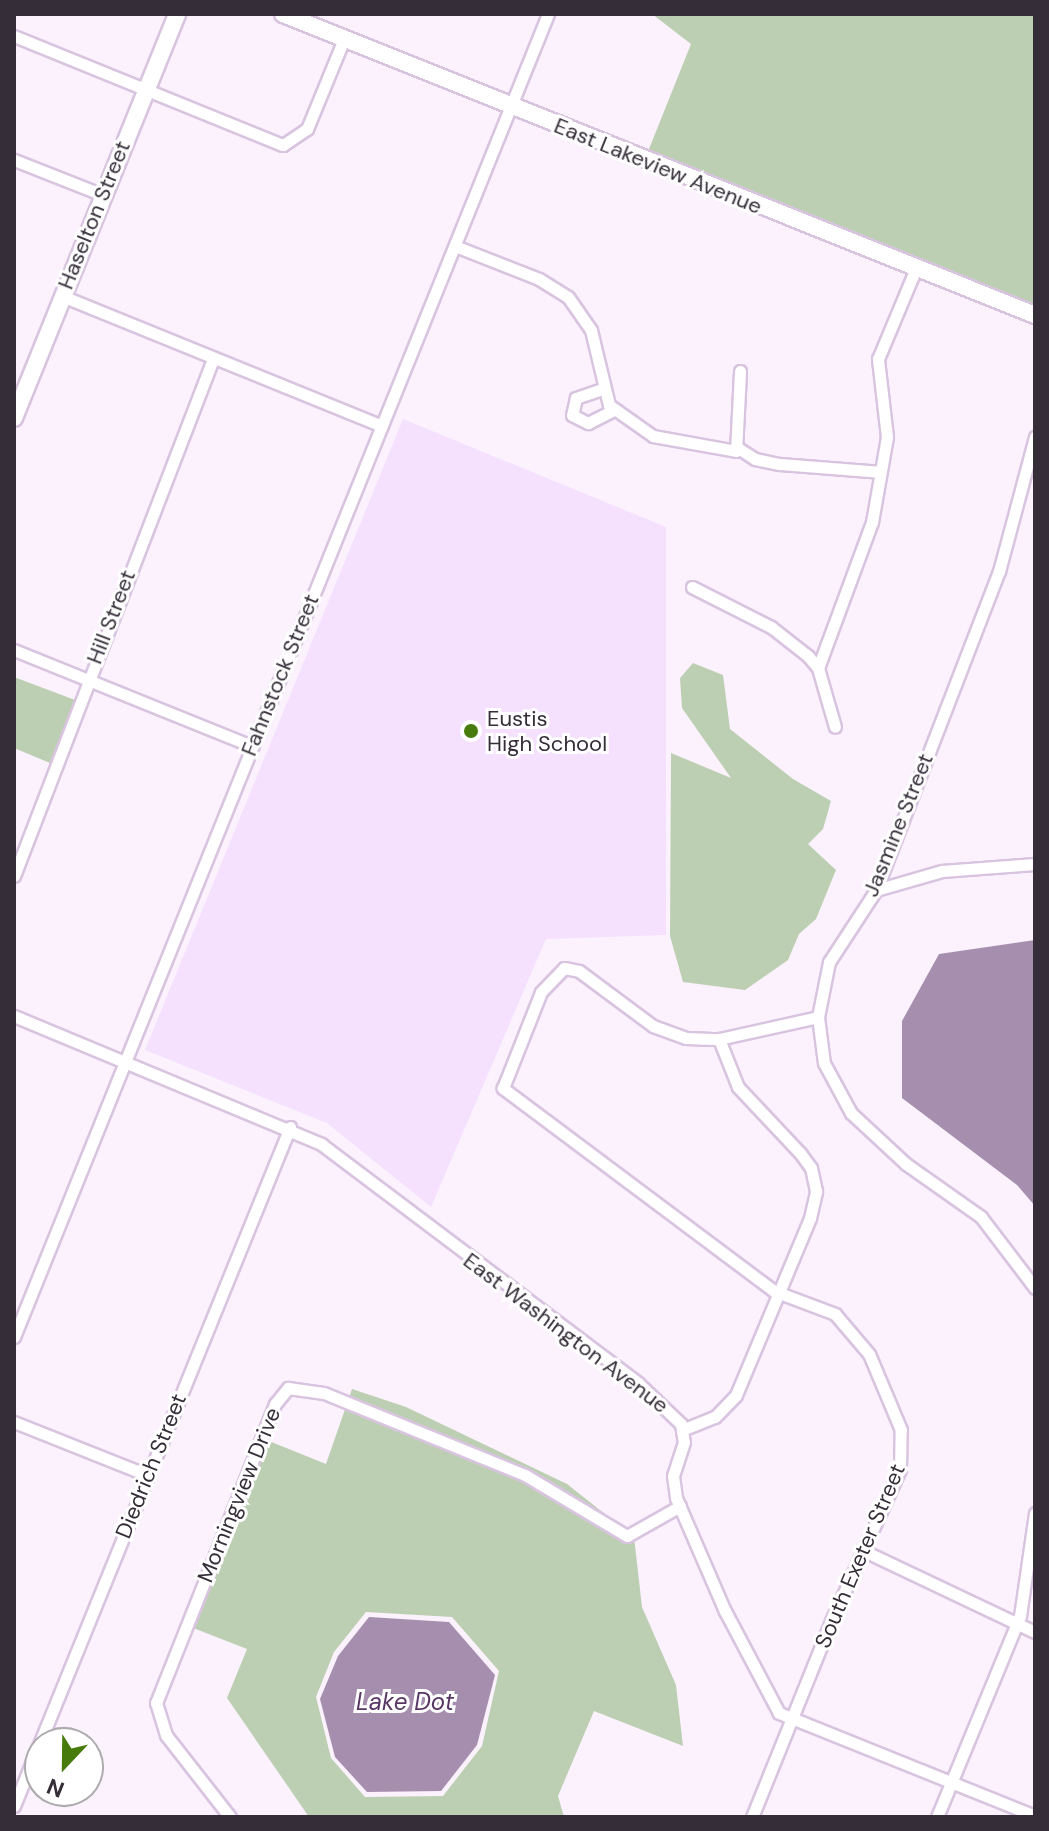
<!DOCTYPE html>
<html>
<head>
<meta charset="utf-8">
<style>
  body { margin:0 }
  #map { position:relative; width:1049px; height:1831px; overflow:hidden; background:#fbf2fe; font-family:"DM Sans",sans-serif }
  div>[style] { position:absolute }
  .built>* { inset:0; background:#f5e1fd }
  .green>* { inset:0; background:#bdcfb2 }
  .water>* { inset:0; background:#a68eaf }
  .roads { filter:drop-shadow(2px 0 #d9c4e0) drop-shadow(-2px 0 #d9c4e0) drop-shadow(0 2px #d9c4e0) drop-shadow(0 -2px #d9c4e0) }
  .street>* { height:11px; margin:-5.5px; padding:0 5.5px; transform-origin:5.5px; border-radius:5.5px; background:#fff }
  .secondary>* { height:16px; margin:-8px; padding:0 8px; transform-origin:8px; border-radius:8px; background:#fff }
  .dots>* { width:22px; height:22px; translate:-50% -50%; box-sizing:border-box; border:4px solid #fff; border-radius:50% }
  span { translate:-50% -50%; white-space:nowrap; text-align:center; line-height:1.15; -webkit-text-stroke:6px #fff; paint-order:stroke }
  .street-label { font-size:22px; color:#352d38 }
  .poi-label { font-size:22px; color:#352d38 }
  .left { translate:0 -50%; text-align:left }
  .water-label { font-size:24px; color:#593765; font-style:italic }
  .frame { position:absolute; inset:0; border:16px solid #352d38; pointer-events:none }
  .north { position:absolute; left:24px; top:1727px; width:80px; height:80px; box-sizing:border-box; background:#fff; border:2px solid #aeabaf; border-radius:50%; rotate:202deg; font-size:22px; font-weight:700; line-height:32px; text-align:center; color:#352d38 }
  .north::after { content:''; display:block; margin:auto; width:28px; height:36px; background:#477b0c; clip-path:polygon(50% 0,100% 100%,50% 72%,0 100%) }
</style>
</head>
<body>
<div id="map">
  <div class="built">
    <i style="clip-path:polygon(403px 419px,666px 527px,666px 935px,546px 939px,431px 1207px,327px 1123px,145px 1050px)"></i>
  </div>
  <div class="green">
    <i style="clip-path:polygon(652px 14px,1035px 14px,1035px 308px,677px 166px,649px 149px,691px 44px)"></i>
    <i style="clip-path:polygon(693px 663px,723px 675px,730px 729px,793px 779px,831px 801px,823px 829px,808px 844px,836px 870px,816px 919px,799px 934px,788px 960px,745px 990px,683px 982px,670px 936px,671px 753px,731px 778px,682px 708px,680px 678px)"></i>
    <i style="clip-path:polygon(14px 677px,75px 700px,50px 763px,14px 748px)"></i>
    <i style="clip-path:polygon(evenodd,352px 1389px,406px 1407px,567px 1484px,634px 1537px,642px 1607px,676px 1685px,683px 1746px,594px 1711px,558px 1796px,564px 1817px,309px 1817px,227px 1698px,247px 1649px,183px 1624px,259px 1437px,326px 1464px,352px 1389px,366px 1612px,452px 1617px,499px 1671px,482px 1746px,443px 1796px,365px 1797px,331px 1758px,316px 1697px,334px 1652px,366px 1612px)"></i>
  </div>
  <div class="water">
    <i style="clip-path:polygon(1035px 940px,1035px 1206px,1017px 1185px,902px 1098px,902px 1021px,939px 954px)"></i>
    <i style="clip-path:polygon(369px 1617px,449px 1622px,495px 1675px,477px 1745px,441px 1791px,367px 1792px,335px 1757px,320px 1699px,338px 1656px)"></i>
  </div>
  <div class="roads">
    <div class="street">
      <i style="left:14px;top:36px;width:290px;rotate:22.1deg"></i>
      <i style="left:283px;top:145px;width:29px;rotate:-34deg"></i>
      <i style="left:307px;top:129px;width:97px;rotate:-67.7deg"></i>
      <i style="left:14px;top:160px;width:96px;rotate:21.5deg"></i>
      <i style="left:455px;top:246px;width:90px;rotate:21.4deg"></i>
      <i style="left:539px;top:279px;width:34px;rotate:32deg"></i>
      <i style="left:568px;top:297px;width:40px;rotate:55.1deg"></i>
      <i style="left:591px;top:330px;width:77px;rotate:76.5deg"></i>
      <i style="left:609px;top:405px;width:54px;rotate:35.2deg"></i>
      <i style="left:653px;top:436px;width:84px;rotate:10.2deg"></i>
      <i style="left:736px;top:451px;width:80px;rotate:-87.1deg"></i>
      <i style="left:62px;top:296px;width:345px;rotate:22.1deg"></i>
      <i style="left:602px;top:389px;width:28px;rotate:161deg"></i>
      <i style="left:576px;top:398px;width:17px;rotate:103deg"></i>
      <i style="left:572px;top:415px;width:18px;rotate:27deg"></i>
      <i style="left:588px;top:423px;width:28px;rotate:-27deg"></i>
      <i style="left:1035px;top:437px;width:139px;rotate:105deg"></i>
      <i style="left:999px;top:571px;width:342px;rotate:111.1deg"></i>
      <i style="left:876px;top:890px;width:86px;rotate:123.1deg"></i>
      <i style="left:829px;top:962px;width:56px;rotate:101.3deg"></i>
      <i style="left:818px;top:1017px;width:46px;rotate:82.6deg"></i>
      <i style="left:824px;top:1063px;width:57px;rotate:61.6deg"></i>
      <i style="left:851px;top:1113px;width:75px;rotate:42.8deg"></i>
      <i style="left:906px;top:1164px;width:92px;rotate:35.2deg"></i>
      <i style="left:981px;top:1217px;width:89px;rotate:52.7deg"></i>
      <i style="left:738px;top:448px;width:20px;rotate:33deg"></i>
      <i style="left:755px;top:459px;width:25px;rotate:12deg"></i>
      <i style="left:779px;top:464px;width:101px;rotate:4.5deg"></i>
      <i style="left:692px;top:587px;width:89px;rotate:26.9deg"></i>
      <i style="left:771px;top:627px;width:47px;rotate:38.1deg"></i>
      <i style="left:808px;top:656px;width:16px;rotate:50deg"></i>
      <i style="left:818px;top:668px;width:61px;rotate:73.9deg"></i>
      <i style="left:14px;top:650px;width:257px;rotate:22deg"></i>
      <i style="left:818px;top:668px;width:156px;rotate:-69.7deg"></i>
      <i style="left:872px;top:522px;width:86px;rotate:-80deg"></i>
      <i style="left:887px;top:437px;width:79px;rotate:-96.6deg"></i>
      <i style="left:878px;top:359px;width:99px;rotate:-67.3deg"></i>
      <i style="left:14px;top:876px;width:554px;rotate:-68.95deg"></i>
      <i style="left:876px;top:890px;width:69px;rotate:-16.1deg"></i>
      <i style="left:942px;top:871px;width:93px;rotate:-4.3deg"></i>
      <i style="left:14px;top:1016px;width:333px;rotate:22.6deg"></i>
      <i style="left:321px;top:1144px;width:397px;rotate:37deg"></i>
      <i style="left:638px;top:1383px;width:59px;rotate:43.6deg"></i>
      <i style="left:681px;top:1424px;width:18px;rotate:81deg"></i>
      <i style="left:684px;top:1442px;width:36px;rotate:108deg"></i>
      <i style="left:673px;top:1476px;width:22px;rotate:82deg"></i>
      <i style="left:676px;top:1498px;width:123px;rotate:66.6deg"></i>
      <i style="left:725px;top:1611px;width:115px;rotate:62.1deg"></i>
      <i style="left:779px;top:1713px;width:276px;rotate:21.9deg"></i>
      <i style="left:14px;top:1337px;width:1427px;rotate:-68.02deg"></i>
      <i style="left:14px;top:1422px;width:143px;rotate:21.7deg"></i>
      <i style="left:682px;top:1430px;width:35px;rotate:-22deg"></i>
      <i style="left:715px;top:1417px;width:30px;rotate:-46deg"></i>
      <i style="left:736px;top:1395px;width:192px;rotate:-67.3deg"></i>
      <i style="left:810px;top:1218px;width:28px;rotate:-77deg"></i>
      <i style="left:816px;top:1191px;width:24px;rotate:-102deg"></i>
      <i style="left:811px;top:1168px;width:19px;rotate:-126deg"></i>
      <i style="left:800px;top:1153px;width:91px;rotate:-133.2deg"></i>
      <i style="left:738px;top:1087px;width:52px;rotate:-111.6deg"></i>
      <i style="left:862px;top:1550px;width:191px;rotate:25.4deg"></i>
      <i style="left:14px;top:1806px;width:733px;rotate:-67.88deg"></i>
      <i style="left:230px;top:1817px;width:104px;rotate:-128deg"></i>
      <i style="left:166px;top:1735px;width:34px;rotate:-107deg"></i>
      <i style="left:156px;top:1703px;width:322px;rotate:-68.3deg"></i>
      <i style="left:275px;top:1404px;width:21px;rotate:-51deg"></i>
      <i style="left:288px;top:1388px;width:36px;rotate:8deg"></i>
      <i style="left:324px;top:1393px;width:217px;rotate:22.2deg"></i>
      <i style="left:525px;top:1475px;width:119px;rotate:30.9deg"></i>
      <i style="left:627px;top:1536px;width:61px;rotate:-29.5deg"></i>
      <i style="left:752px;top:1817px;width:216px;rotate:-68deg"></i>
      <i style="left:833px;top:1617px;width:162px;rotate:-65.6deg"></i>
      <i style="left:900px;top:1469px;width:39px;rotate:-89deg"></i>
      <i style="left:901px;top:1430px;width:82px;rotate:-112.8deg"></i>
      <i style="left:869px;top:1354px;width:52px;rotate:-130.4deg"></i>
      <i style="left:835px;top:1314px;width:65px;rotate:-159.3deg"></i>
      <i style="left:774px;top:1291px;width:339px;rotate:-143.2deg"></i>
      <i style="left:503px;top:1088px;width:103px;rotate:-68.4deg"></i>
      <i style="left:541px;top:992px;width:33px;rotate:-46deg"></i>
      <i style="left:564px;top:968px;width:15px;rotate:11deg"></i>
      <i style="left:579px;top:971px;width:92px;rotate:36.6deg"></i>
      <i style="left:653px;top:1026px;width:35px;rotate:20deg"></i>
      <i style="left:686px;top:1038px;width:33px;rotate:2deg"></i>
      <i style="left:719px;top:1039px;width:101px;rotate:-12.5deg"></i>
      <i style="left:937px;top:1817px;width:217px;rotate:-67.6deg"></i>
      <i style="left:1020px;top:1616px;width:104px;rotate:-81.7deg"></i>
    </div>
    <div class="secondary">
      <i style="left:283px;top:14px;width:810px;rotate:21.81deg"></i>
      <i style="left:14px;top:418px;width:436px;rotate:-68deg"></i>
    </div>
  </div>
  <div class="dots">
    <i style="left:471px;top:731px;background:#477b0c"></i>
  </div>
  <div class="street-label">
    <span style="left:658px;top:166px;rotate:22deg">East Lakeview Avenue</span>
    <span style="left:94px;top:215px;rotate:-68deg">Haselton Street</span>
    <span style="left:111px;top:617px;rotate:-69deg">Hill Street</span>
    <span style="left:280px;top:675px;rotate:-68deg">Fahnstock Street</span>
    <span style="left:898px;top:825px;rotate:-68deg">Jasmine Street</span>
    <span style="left:566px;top:1333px;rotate:37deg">East Washington Avenue</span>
    <span style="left:151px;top:1466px;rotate:-68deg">Diedrich Street</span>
    <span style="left:239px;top:1495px;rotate:-68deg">Morningview Drive</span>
    <span style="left:860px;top:1556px;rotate:-67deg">South Exeter Street</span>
  </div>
  <div class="poi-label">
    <span class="left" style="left:487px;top:731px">Eustis<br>High School</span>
  </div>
  <div class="water-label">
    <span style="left:405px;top:1702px">Lake Dot</span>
  </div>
  <div class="frame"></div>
  <div class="north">N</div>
</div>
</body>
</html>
